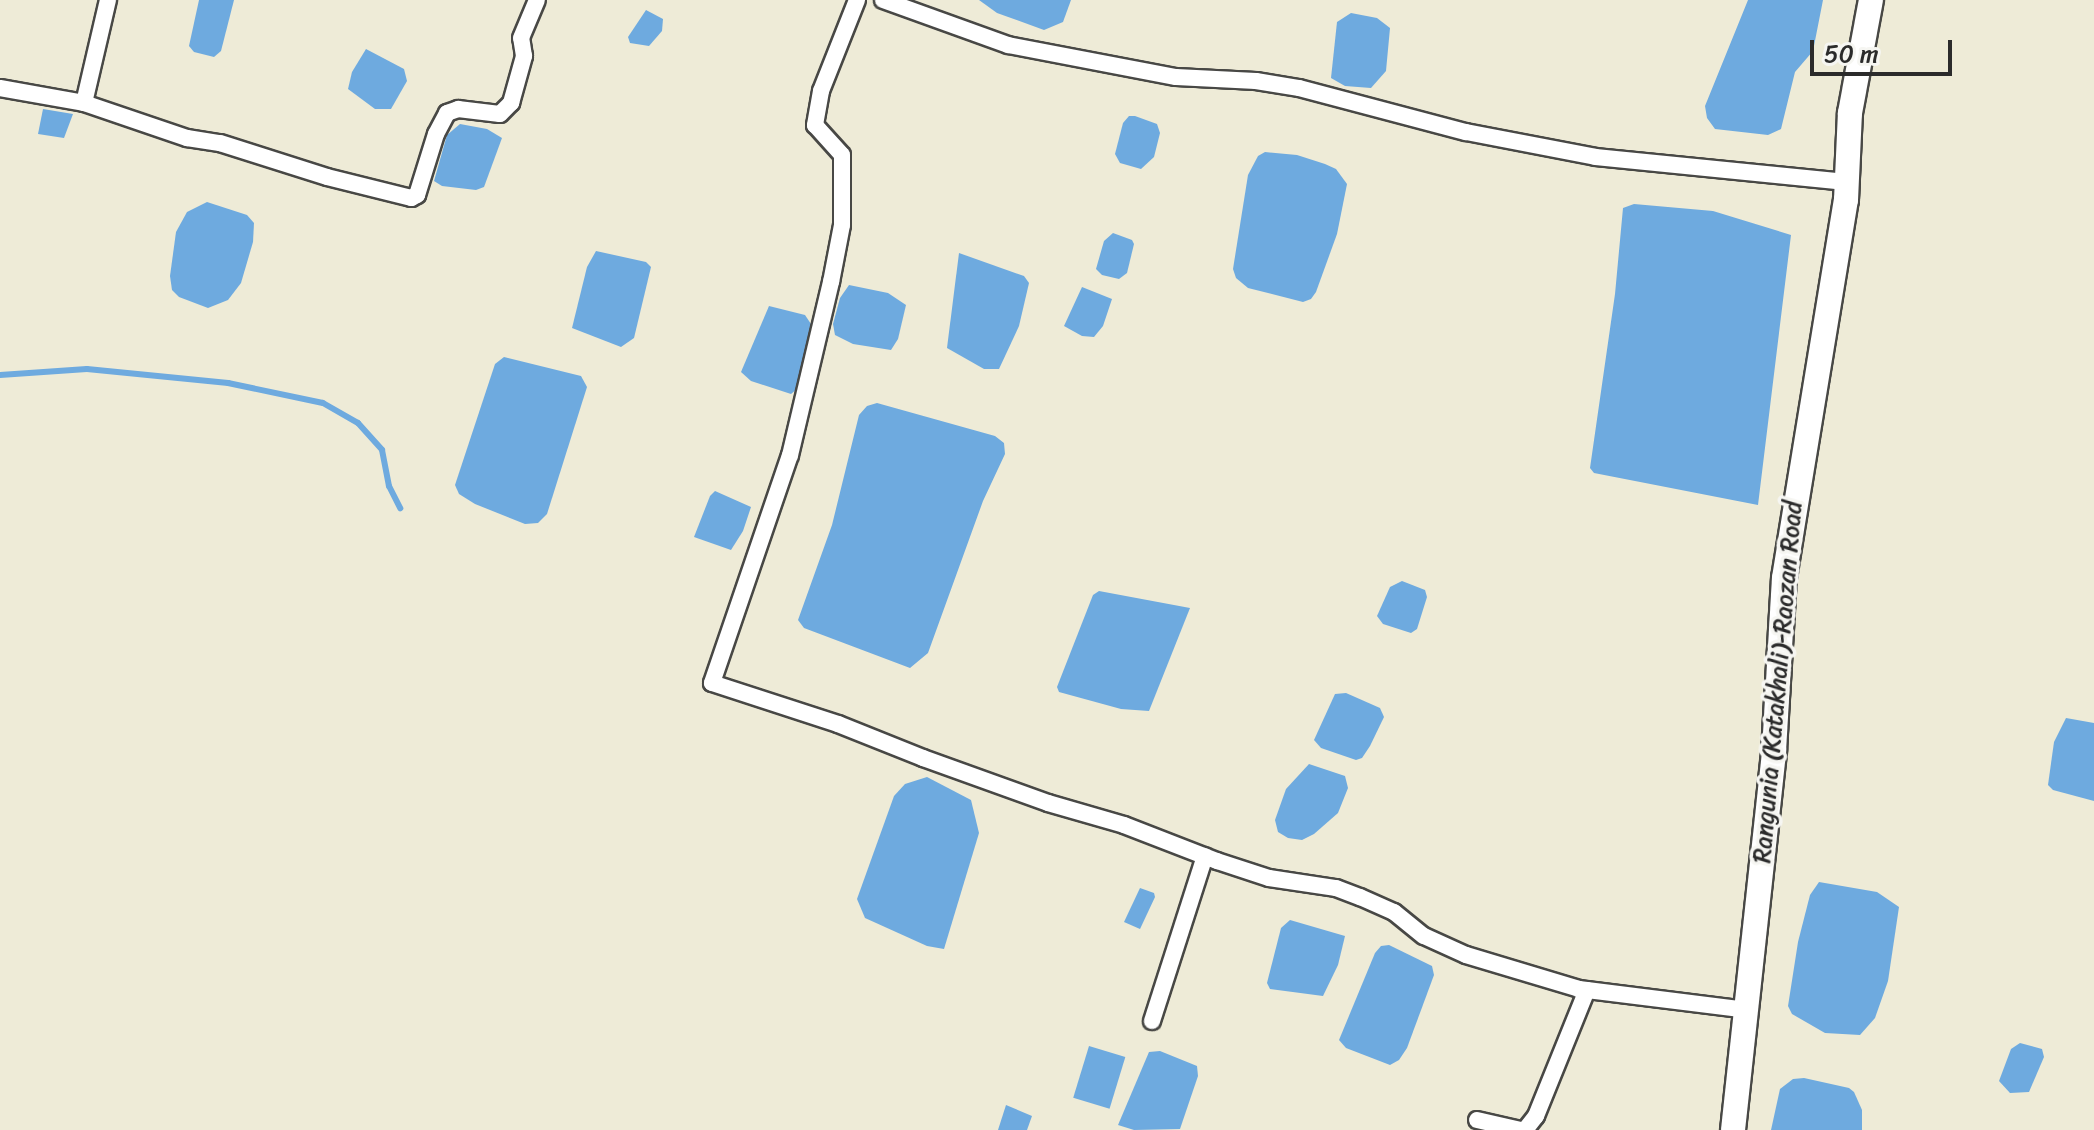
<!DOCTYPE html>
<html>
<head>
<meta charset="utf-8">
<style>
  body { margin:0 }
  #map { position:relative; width:2094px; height:1130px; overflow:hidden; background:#eeebd7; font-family:Sriracha,sans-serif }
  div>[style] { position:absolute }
  .water>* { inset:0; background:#6eaadf; transform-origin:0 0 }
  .stream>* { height:6px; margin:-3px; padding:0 3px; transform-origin:3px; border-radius:3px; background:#6eaadf }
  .roads { filter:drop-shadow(2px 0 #484845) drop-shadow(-2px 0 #484845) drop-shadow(0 2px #484845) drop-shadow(0 -2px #484845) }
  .street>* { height:16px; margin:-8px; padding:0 8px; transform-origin:8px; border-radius:8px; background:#fff }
  .secondary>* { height:24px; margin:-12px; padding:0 12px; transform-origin:12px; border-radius:12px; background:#fff }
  span { translate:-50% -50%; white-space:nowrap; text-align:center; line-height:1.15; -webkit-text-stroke:7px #f6f6f2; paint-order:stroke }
  .street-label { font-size:24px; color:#2b2b2b }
  .scale { position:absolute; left:1810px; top:40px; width:142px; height:36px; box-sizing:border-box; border:4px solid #2b2b2b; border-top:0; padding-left:10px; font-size:24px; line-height:28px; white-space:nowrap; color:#2b2b2b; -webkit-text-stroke:6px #f6f6f2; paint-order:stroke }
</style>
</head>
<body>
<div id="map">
  <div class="water">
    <i style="clip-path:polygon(199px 0,234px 0,221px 51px,214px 57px,194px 52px,189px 46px)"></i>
    <i style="clip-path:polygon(979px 0,1071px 0,1063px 22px,1044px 30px,997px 13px)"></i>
    <i style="clip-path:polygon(1748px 0,1823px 0,1813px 51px,1795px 72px,1781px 129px,1768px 135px,1715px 129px,1707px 118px,1705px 106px)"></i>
    <i style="clip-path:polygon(646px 10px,663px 19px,662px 31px,649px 46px,630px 43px,628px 37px)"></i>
    <i style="clip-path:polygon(1351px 13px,1377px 18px,1390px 28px,1386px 71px,1371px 88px,1345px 86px,1331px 78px,1337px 22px)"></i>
    <i style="clip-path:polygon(366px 49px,404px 69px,407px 81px,391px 109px,375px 109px,348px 89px,352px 72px)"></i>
    <i style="clip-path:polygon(43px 109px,73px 114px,64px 138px,38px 134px)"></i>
    <i style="clip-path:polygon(1135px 116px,1157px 124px,1160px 133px,1154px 157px,1141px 169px,1120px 163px,1115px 154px,1123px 123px,1129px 116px)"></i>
    <i style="clip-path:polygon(460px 124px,487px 129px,502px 138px,484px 187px,476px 190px,442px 186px,434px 181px,447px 135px)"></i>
    <i style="clip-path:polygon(1265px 152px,1297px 155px,1325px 164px,1336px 169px,1347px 184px,1337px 234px,1316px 292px,1311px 299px,1303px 302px,1248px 288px,1236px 278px,1233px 269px,1248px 175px,1258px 156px)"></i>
    <i style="clip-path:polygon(207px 202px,247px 215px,254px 223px,253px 242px,241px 283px,228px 300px,208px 308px,179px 297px,172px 290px,170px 276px,176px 232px,187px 212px)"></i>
    <i style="clip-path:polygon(1634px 204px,1713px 211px,1791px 235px,1758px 505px,1594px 473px,1590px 468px,1615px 294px,1623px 208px)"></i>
    <i style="clip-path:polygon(1113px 233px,1132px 240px,1134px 244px,1127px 273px,1119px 279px,1102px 275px,1096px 269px,1104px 241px)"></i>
    <i style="clip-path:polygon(596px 251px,646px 262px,651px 267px,634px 338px,621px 347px,572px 328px,587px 267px)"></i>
    <i style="clip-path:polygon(959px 253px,1024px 276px,1029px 283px,1019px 326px,999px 369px,984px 369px,947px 348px)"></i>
    <i style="clip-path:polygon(849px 285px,888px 293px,906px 305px,898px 339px,891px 350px,853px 344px,835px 335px,833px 324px,840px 298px)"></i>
    <i style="clip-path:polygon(1082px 287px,1112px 299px,1103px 326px,1094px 337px,1082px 336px,1064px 326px)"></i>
    <i style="clip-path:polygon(769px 306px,805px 315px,811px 324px,797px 389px,791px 394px,751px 381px,741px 372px)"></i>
    <i style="clip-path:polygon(504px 357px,581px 376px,587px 387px,547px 514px,538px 523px,525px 524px,475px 504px,459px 494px,455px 485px,495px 364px)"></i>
    <i style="clip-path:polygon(877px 403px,995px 436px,1004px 443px,1005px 454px,983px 501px,928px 653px,910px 668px,804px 628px,798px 620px,832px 525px,859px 415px,867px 406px)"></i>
    <i style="clip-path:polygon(715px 491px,751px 507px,743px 531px,731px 550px,694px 537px,710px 496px)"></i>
    <i style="clip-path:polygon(1402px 581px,1425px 590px,1427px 597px,1417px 629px,1411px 633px,1383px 624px,1377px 616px,1390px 587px)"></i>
    <i style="clip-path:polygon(1099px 591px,1190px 608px,1149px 711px,1121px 709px,1059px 692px,1057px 687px,1093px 595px)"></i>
    <i style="clip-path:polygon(1346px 693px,1380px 708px,1384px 717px,1370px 746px,1362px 758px,1356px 760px,1321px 748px,1314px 740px,1335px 694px)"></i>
    <i style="clip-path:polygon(2066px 718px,2094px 723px,2094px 801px,2053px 790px,2048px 785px,2054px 742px)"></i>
    <i style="clip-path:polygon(1309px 764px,1345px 776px,1348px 788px,1338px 813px,1314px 834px,1302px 840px,1288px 838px,1278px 832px,1275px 820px,1286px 789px)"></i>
    <i style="clip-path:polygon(927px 777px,971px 800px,979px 833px,944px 949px,927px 946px,865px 918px,857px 899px,894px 796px,905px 784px)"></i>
    <i style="clip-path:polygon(1819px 882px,1877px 892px,1899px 907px,1888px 981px,1875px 1018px,1860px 1035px,1825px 1033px,1792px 1014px,1788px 1006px,1798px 942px,1810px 895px)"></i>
    <i style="clip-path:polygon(1140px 888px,1154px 893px,1155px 897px,1140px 929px,1124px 922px)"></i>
    <i style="clip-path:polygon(1290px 920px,1345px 936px,1338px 965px,1323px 996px,1270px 989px,1267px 983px,1281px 928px)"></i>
    <i style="clip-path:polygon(1389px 945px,1432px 966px,1434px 975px,1407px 1048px,1399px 1060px,1390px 1065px,1346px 1048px,1339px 1040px,1375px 953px,1381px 946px)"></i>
    <i style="clip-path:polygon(2020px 1043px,2042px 1049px,2044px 1057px,2029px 1092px,2010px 1093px,1999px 1081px,2011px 1049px)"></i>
    <i style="left:1089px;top:1046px;width:38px;height:54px;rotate:17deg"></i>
    <i style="clip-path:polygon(1160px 1051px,1197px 1066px,1198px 1076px,1180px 1129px,1134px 1130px,1118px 1125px,1149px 1052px)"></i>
    <i style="clip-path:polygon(1804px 1078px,1849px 1088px,1854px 1092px,1862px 1110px,1862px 1130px,1771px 1130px,1780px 1089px,1793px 1079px)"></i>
    <i style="clip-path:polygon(1006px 1105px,1032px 1116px,1027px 1130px,998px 1130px)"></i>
  </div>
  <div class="stream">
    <i style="left:0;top:375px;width:87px;rotate:-3.9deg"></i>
    <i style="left:87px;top:369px;width:142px;rotate:5.7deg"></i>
    <i style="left:228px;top:383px;width:97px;rotate:11.9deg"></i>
    <i style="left:323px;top:403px;width:40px;rotate:29.7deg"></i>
    <i style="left:358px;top:423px;width:36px;rotate:48deg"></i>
    <i style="left:382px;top:450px;width:37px;rotate:79deg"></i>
    <i style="left:389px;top:486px;width:25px;rotate:63deg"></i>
  </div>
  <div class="roads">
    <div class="street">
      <i style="left:857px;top:0;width:98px;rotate:111.6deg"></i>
      <i style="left:821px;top:91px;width:35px;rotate:100deg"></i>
      <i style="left:815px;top:125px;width:40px;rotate:48deg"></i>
      <i style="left:842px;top:155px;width:70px;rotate:90deg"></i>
      <i style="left:842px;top:225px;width:58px;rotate:100.9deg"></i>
      <i style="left:831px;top:282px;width:178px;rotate:103.3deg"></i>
      <i style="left:790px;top:455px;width:241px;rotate:108.9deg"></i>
      <i style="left:712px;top:683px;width:133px;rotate:18deg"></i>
      <i style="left:838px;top:724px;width:92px;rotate:21.8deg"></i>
      <i style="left:923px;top:758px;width:133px;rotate:19.8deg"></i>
      <i style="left:1048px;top:803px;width:79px;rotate:16.1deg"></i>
      <i style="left:1124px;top:825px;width:100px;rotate:21.2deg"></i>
      <i style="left:1217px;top:861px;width:55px;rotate:18.1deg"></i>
      <i style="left:1269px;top:878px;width:68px;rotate:8.5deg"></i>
      <i style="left:1336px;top:888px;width:26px;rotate:21deg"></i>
      <i style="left:1360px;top:897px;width:37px;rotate:24deg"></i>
      <i style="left:1394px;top:912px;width:38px;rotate:39deg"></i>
      <i style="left:1424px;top:936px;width:46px;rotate:24.3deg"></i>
      <i style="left:1466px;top:955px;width:118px;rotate:16.7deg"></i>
      <i style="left:1579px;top:989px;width:169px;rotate:7.1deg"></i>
      <i style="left:883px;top:0;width:133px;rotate:19.8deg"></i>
      <i style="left:1008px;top:45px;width:171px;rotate:10.8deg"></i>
      <i style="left:1176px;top:77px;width:80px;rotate:2.9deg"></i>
      <i style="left:1256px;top:81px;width:44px;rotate:9.2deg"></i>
      <i style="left:1299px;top:88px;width:173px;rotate:14.8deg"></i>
      <i style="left:1466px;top:132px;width:132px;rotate:10.9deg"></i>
      <i style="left:1596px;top:157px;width:251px;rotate:5.7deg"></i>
      <i style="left:0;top:88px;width:85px;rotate:10.1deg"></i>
      <i style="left:84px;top:103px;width:109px;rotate:18.8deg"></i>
      <i style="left:187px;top:138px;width:33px;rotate:9deg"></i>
      <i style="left:220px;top:143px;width:112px;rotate:17.6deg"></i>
      <i style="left:327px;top:177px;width:87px;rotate:14deg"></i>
      <i style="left:411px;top:198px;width:7px;rotate:-27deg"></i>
      <i style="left:417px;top:195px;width:64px;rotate:-72.7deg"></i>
      <i style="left:436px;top:134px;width:24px;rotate:-62deg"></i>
      <i style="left:447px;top:113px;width:12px;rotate:-20deg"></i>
      <i style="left:458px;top:109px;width:42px;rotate:6.8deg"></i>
      <i style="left:500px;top:114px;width:16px;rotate:-45deg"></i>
      <i style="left:511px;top:103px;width:49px;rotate:-74.5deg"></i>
      <i style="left:524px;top:56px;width:18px;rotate:-99deg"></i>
      <i style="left:521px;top:38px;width:41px;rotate:-67.2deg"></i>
      <i style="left:84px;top:103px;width:106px;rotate:-76.9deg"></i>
      <i style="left:1152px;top:1021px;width:173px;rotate:-72.2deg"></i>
      <i style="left:1477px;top:1120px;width:45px;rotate:12.8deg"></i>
      <i style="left:1525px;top:1130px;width:18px;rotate:-52deg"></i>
      <i style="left:1536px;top:1116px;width:136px;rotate:-68deg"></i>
    </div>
    <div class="secondary">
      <i style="left:1733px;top:1130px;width:381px;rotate:-83.8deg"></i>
      <i style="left:1774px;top:751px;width:173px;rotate:-86.7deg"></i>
      <i style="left:1784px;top:578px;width:383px;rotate:-80.7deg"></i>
      <i style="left:1846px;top:200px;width:87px;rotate:-87.4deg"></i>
      <i style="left:1850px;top:113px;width:115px;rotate:-79.5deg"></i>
    </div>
  </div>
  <div class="street-label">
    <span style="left:1778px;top:682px;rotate:-85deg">Rangunia (Katakhali)-Raozan Road</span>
  </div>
  <div class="scale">50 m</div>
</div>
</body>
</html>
